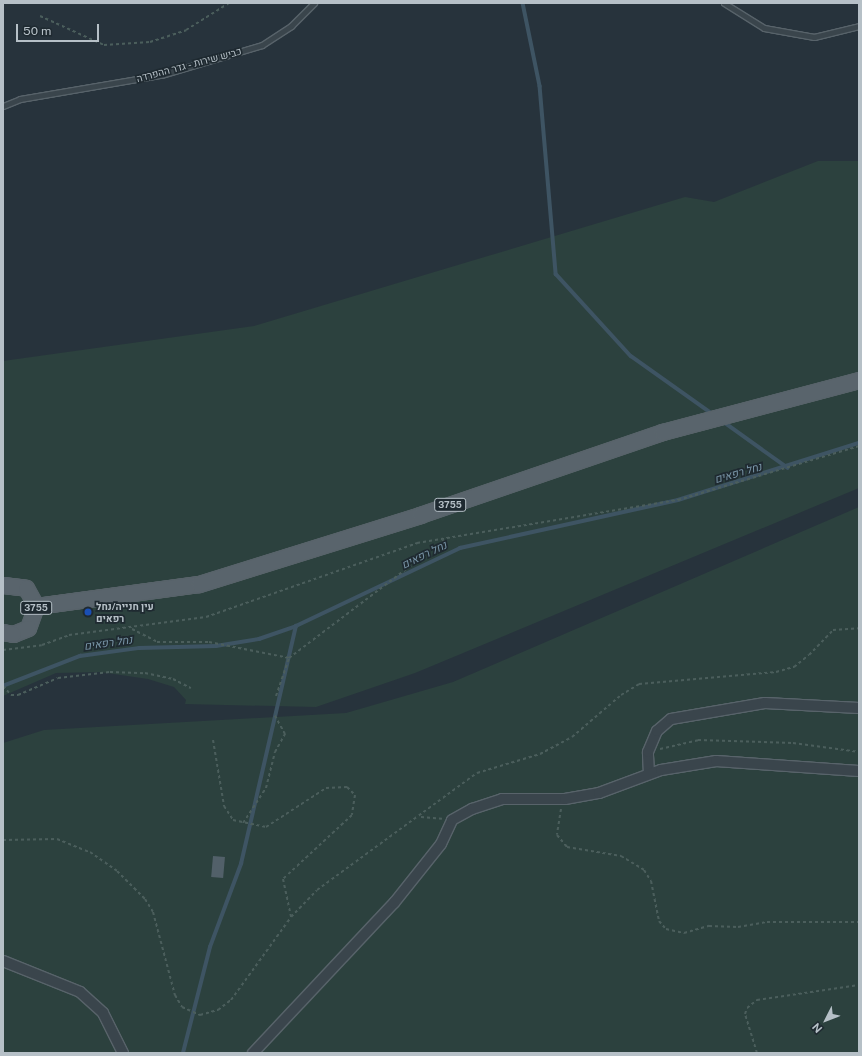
<!DOCTYPE html>
<html>
<head>
<meta charset="utf-8">
<style>
  body { margin:0 }
  #map { position:relative; width:862px; height:1056px; overflow:hidden; background:#27333c; font-family:"Public Sans",Heebo,sans-serif }
  div>[style] { position:absolute }
  .green>* { inset:0; background:#2c413e }
  .stream>* { height:3.5px; margin:-1.75px; padding:0 1.75px; transform-origin:1.75px; border-radius:1.75px; background:#3e5463 }
  .building>* { inset:0; background:#526069; transform-origin:0 0 }
  .path>* { height:2px; margin-top:-1px; transform-origin:0; background:repeating-linear-gradient(90deg,#4b5e5c 0 3px,transparent 0 6px) }
  .roads { filter:drop-shadow(1px 0 #58636a) drop-shadow(-1px 0 #58636a) drop-shadow(0 1px #58636a) drop-shadow(0 -1px #58636a) }
  .service>* { height:5px; margin:-2.5px; padding:0 2.5px; transform-origin:2.5px; border-radius:2.5px; background:#3a454c }
  .minor>* { height:10px; margin:-5px; padding:0 5px; transform-origin:5px; border-radius:5px; background:#3a454c }
  .primary>* { height:15px; margin:-7.5px; padding:0 7.5px; transform-origin:7.5px; border-radius:7.5px; background:#59646c }
  .dots>* { width:11px; height:11px; translate:-50% -50%; box-sizing:border-box; border:2px solid #1f2a31; border-radius:50% }
  span { translate:-50% -50%; white-space:nowrap; text-align:center; line-height:1.15; -webkit-text-stroke:3.5px #1f2a31; paint-order:stroke }
  .shield-label span { padding:1px 3px; background:#1f2a31; border:1px solid; border-radius:3px; -webkit-text-stroke-width:0 }
  .shield-label { font-size:9px; color:#b6c0c7; font-weight:700 }
  .street-label { font-size:10px; color:#b6c0c7 }
  .poi-label { font-size:10px; color:#b6c0c7; font-weight:700 }
  .left { translate:0 -50%; text-align:left }
  .water-label { font-size:11px; color:#7a96a8; font-style:italic }
  .frame { position:absolute; inset:0; border:4px solid #b6c0c7; pointer-events:none }
  .north { position:absolute; left:806px; top:1000px; width:40px; height:40px; -webkit-text-stroke:3px #1f2a31; paint-order:stroke; rotate:228deg; font-size:11px; font-weight:700; line-height:16px; text-align:center; color:#b6c0c7 }
  .north::after { content:''; display:block; margin:auto; width:14px; height:18px; background:#b6c0c7; clip-path:polygon(50% 0,100% 100%,50% 72%,0 100%) }
  .scale { position:absolute; left:16px; top:24px; width:83px; height:18px; box-sizing:border-box; border:2px solid #b6c0c7; border-top:0; padding-left:5px; font-size:12px; line-height:14px; white-space:nowrap; color:#b6c0c7; -webkit-text-stroke:3px #1f2a31; paint-order:stroke }
</style>
</head>
<body>
<div id="map">
  <div class="green">
    <i style="clip-path:polygon(818px 161px,859px 161px,859px 488px,415px 673px,316px 707px,185px 704px,186px 700px,174px 687px,148px 679px,100px 672px,56px 673px,3px 696px,3px 361px,254px 326px,685px 197px,714px 202px)"></i>
    <i style="clip-path:polygon(859px 507px,859px 1053px,3px 1053px,3px 743px,44px 730px,346px 713px,453px 682px)"></i>
  </div>
  <div class="stream">
    <i style="left:523px;top:3px;width:85px;rotate:78.4deg"></i>
    <i style="left:540px;top:86px;width:189px;rotate:85.1deg"></i>
    <i style="left:556px;top:274px;width:111px;rotate:47.6deg"></i>
    <i style="left:631px;top:356px;width:100px;rotate:35.3deg"></i>
    <i style="left:721px;top:420px;width:82px;rotate:35.6deg"></i>
    <i style="left:3px;top:686px;width:83px;rotate:-21.3deg"></i>
    <i style="left:80px;top:656px;width:60px;rotate:-7.7deg"></i>
    <i style="left:139px;top:648px;width:77px;rotate:-1.5deg"></i>
    <i style="left:216px;top:646px;width:44px;rotate:-9.2deg"></i>
    <i style="left:259px;top:639px;width:39px;rotate:-19deg"></i>
    <i style="left:296px;top:626px;width:182px;rotate:-25.4deg"></i>
    <i style="left:460px;top:548px;width:223px;rotate:-12.4deg"></i>
    <i style="left:678px;top:500px;width:190px;rotate:-17.5deg"></i>
    <i style="left:183px;top:1053px;width:109px;rotate:-75.7deg"></i>
    <i style="left:210px;top:947px;width:89px;rotate:-69.5deg"></i>
    <i style="left:241px;top:864px;width:244px;rotate:-77deg"></i>
  </div>
  <div class="building">
    <i style="left:213px;top:856px;width:12px;height:21px;rotate:5deg"></i>
  </div>
  <div class="path">
    <i style="left:40px;top:16px;width:70px;rotate:24.4deg"></i>
    <i style="left:104px;top:45px;width:46px;rotate:-3.7deg"></i>
    <i style="left:150px;top:42px;width:38px;rotate:-18deg"></i>
    <i style="left:186px;top:30px;width:51px;rotate:-32.1deg"></i>
    <i style="left:132px;top:629px;width:28px;rotate:27deg"></i>
    <i style="left:157px;top:642px;width:52px"></i>
    <i style="left:209px;top:642px;width:82px;rotate:11.3deg"></i>
    <i style="left:289px;top:658px;width:197px;rotate:-37.2deg"></i>
    <i style="left:3px;top:650px;width:39px;rotate:-7deg"></i>
    <i style="left:42px;top:645px;width:29px;rotate:-20deg"></i>
    <i style="left:69px;top:635px;width:138px;rotate:-7.5deg"></i>
    <i style="left:206px;top:617px;width:224px;rotate:-19.3deg"></i>
    <i style="left:417px;top:543px;width:265px;rotate:-9.4deg"></i>
    <i style="left:678px;top:500px;width:189px;rotate:-16.6deg"></i>
    <i style="left:3px;top:686px;width:12px;rotate:48deg"></i>
    <i style="left:11px;top:695px;width:7px"></i>
    <i style="left:18px;top:695px;width:43px;rotate:-23deg"></i>
    <i style="left:58px;top:678px;width:52px;rotate:-6.6deg"></i>
    <i style="left:110px;top:672px;width:35px;rotate:2deg"></i>
    <i style="left:145px;top:673px;width:29px;rotate:12deg"></i>
    <i style="left:173px;top:679px;width:20px;rotate:27deg"></i>
    <i style="left:276px;top:696px;width:40px;rotate:-71.1deg"></i>
    <i style="left:213px;top:740px;width:67px;rotate:80.5deg"></i>
    <i style="left:224px;top:806px;width:17px;rotate:57deg"></i>
    <i style="left:233px;top:820px;width:34px;rotate:12deg"></i>
    <i style="left:266px;top:827px;width:72px;rotate:-33deg"></i>
    <i style="left:326px;top:788px;width:21px;rotate:-3deg"></i>
    <i style="left:347px;top:787px;width:11px;rotate:45deg"></i>
    <i style="left:355px;top:795px;width:20px;rotate:99deg"></i>
    <i style="left:352px;top:815px;width:94px;rotate:137.2deg"></i>
    <i style="left:283px;top:879px;width:39px;rotate:78deg"></i>
    <i style="left:660px;top:749px;width:39px;rotate:-13deg"></i>
    <i style="left:698px;top:740px;width:95px;rotate:1.8deg"></i>
    <i style="left:793px;top:743px;width:67px;rotate:7.8deg"></i>
    <i style="left:561px;top:809px;width:26px;rotate:99deg"></i>
    <i style="left:557px;top:835px;width:16px;rotate:50deg"></i>
    <i style="left:567px;top:847px;width:55px;rotate:9.5deg"></i>
    <i style="left:621px;top:856px;width:27px;rotate:31deg"></i>
    <i style="left:644px;top:870px;width:13px;rotate:58deg"></i>
    <i style="left:651px;top:881px;width:41px;rotate:78.7deg"></i>
    <i style="left:659px;top:921px;width:11px;rotate:49deg"></i>
    <i style="left:666px;top:929px;width:18px;rotate:13deg"></i>
    <i style="left:684px;top:933px;width:26px;rotate:-16deg"></i>
    <i style="left:709px;top:926px;width:29px;rotate:2deg"></i>
    <i style="left:738px;top:927px;width:29px;rotate:-10deg"></i>
    <i style="left:767px;top:922px;width:92px"></i>
    <i style="left:421px;top:817px;width:21px;rotate:5deg"></i>
    <i style="left:243px;top:823px;width:42px;rotate:-56.7deg"></i>
    <i style="left:266px;top:788px;width:37px;rotate:-76deg"></i>
    <i style="left:275px;top:752px;width:21px;rotate:-61deg"></i>
    <i style="left:285px;top:734px;width:23px;rotate:-119deg"></i>
    <i style="left:3px;top:840px;width:54px;rotate:-1.1deg"></i>
    <i style="left:57px;top:839px;width:35px;rotate:22deg"></i>
    <i style="left:90px;top:852px;width:33px;rotate:35deg"></i>
    <i style="left:117px;top:871px;width:40px;rotate:45deg"></i>
    <i style="left:145px;top:899px;width:15px;rotate:58deg"></i>
    <i style="left:153px;top:912px;width:86px;rotate:75.2deg"></i>
    <i style="left:175px;top:995px;width:14px;rotate:60deg"></i>
    <i style="left:182px;top:1007px;width:20px;rotate:24deg"></i>
    <i style="left:200px;top:1015px;width:19px;rotate:-16deg"></i>
    <i style="left:218px;top:1010px;width:16px;rotate:-38deg"></i>
    <i style="left:231px;top:1000px;width:102px;rotate:-54.1deg"></i>
    <i style="left:291px;top:917px;width:37px;rotate:-46deg"></i>
    <i style="left:317px;top:890px;width:198px;rotate:-36.2deg"></i>
    <i style="left:477px;top:773px;width:66px;rotate:-16.8deg"></i>
    <i style="left:540px;top:754px;width:36px;rotate:-28deg"></i>
    <i style="left:572px;top:737px;width:65px;rotate:-40.6deg"></i>
    <i style="left:621px;top:695px;width:21px;rotate:-31deg"></i>
    <i style="left:639px;top:684px;width:138px;rotate:-5deg"></i>
    <i style="left:776px;top:672px;width:19px;rotate:-16deg"></i>
    <i style="left:794px;top:667px;width:19px;rotate:-39deg"></i>
    <i style="left:809px;top:655px;width:35px;rotate:-46deg"></i>
    <i style="left:833px;top:630px;width:26px;rotate:-4deg"></i>
    <i style="left:757px;top:1053px;width:41px;rotate:-107.1deg"></i>
    <i style="left:745px;top:1014px;width:6px;rotate:-72deg"></i>
    <i style="left:747px;top:1008px;width:13px;rotate:-39deg"></i>
    <i style="left:757px;top:1000px;width:103px;rotate:-8.4deg"></i>
  </div>
  <div class="roads">
    <div class="service">
      <i style="left:724px;top:3px;width:47px;rotate:32deg"></i>
      <i style="left:764px;top:28px;width:51px;rotate:10.2deg"></i>
      <i style="left:814px;top:37px;width:46px;rotate:-13.7deg"></i>
      <i style="left:3px;top:106px;width:18px;rotate:-22deg"></i>
      <i style="left:20px;top:99px;width:143px;rotate:-9.7deg"></i>
      <i style="left:161px;top:75px;width:105px;rotate:-16.5deg"></i>
      <i style="left:262px;top:45px;width:35px;rotate:-33deg"></i>
      <i style="left:291px;top:26px;width:33px;rotate:-45deg"></i>
    </div>
    <div class="minor">
      <i style="left:649px;top:774px;width:22px;rotate:-93deg"></i>
      <i style="left:648px;top:752px;width:23px;rotate:-67deg"></i>
      <i style="left:657px;top:731px;width:18px;rotate:-41deg"></i>
      <i style="left:671px;top:719px;width:95px;rotate:-9.7deg"></i>
      <i style="left:765px;top:703px;width:94px;rotate:3deg"></i>
      <i style="left:3px;top:961px;width:83px;rotate:21.9deg"></i>
      <i style="left:80px;top:992px;width:31px;rotate:42deg"></i>
      <i style="left:103px;top:1013px;width:45px;rotate:63.4deg"></i>
      <i style="left:253px;top:1053px;width:206px;rotate:-46.8deg"></i>
      <i style="left:394px;top:903px;width:75px;rotate:-51.5deg"></i>
      <i style="left:441px;top:844px;width:26px;rotate:-65deg"></i>
      <i style="left:452px;top:820px;width:23px;rotate:-29deg"></i>
      <i style="left:472px;top:809px;width:32px;rotate:-18deg"></i>
      <i style="left:502px;top:799px;width:63px"></i>
      <i style="left:565px;top:799px;width:35px;rotate:-10deg"></i>
      <i style="left:599px;top:793px;width:66px;rotate:-20.4deg"></i>
      <i style="left:661px;top:770px;width:56px;rotate:-9.3deg"></i>
      <i style="left:716px;top:761px;width:143px;rotate:4deg"></i>
    </div>
    <div class="primary">
      <i style="left:3px;top:585px;width:23px;rotate:7deg"></i>
      <i style="left:26px;top:588px;width:21px;rotate:61deg"></i>
      <i style="left:36px;top:606px;width:23px;rotate:110deg"></i>
      <i style="left:28px;top:628px;width:16px;rotate:158deg"></i>
      <i style="left:13px;top:634px;width:10px;rotate:-169deg"></i>
      <i style="left:36px;top:606px;width:164px;rotate:-7.7deg"></i>
      <i style="left:199px;top:584px;width:232px;rotate:-17.3deg"></i>
      <i style="left:420px;top:515px;width:256px;rotate:-18.9deg"></i>
      <i style="left:662px;top:432px;width:204px;rotate:-14.8deg"></i>
    </div>
  </div>
  <div class="dots">
    <i style="left:88px;top:612px;background:#1a4fb4"></i>
  </div>
  <div class="shield-label">
    <span style="left:450px;top:505px">3755</span>
    <span style="left:36px;top:608px">3755</span>
  </div>
  <div class="street-label">
    <span style="left:189px;top:65px;rotate:-15deg">כביש שירות - גדר ההפרדה</span>
  </div>
  <div class="poi-label">
    <span class="left" style="left:96px;top:612px">עין חנייה/נחל<br>רפאים</span>
  </div>
  <div class="water-label">
    <span style="left:738px;top:473px;rotate:-16deg">נחל רפאים</span>
    <span style="left:424px;top:555px;rotate:-26deg">נחל רפאים</span>
    <span style="left:108px;top:643px;rotate:-8deg">נחל רפאים</span>
  </div>
  <div class="frame"></div>
  <div class="north">N</div>
  <div class="scale">50 m</div>
</div>
</body>
</html>
